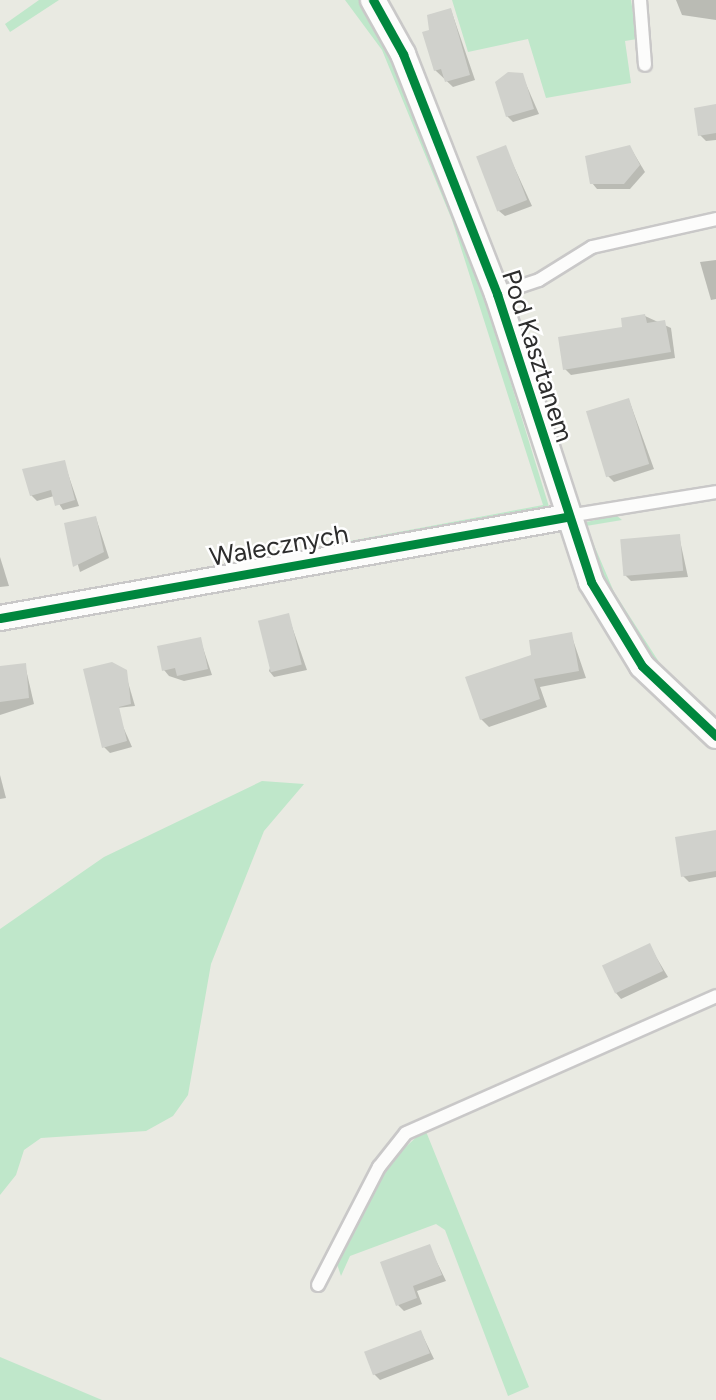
<!DOCTYPE html>
<html>
<head>
<meta charset="utf-8">
<style>
  body { margin:0 }
  #map { position:relative; width:716px; height:1400px; overflow:hidden; background:#e9eae2; font-family:Figtree,sans-serif }
  div>[style] { position:absolute }
  .green>* { inset:0; background:#bfe7ca }
  .shadow>* { inset:0; background:#0003 }
  .building>* { inset:0; background:#d0d1cc; transform-origin:0 0 }
  .roads { filter:drop-shadow(2px 0 #c9c8c8) drop-shadow(-2px 0 #c9c8c8) drop-shadow(0 2px #c9c8c8) drop-shadow(0 -2px #c9c8c8) }
  .service>* { height:12px; margin:-6px; padding:0 6px; transform-origin:6px; border-radius:6px; background:#fcfcfb }
  .minor>* { height:24px; margin:-12px; padding:0 12px; transform-origin:12px; border-radius:12px; background:#fcfcfb }
  .cycleway>* { height:9px; margin:-4.5px; padding:0 4.5px; transform-origin:4.5px; border-radius:4.5px; background:#00873e }
  span { translate:-50% -50%; white-space:nowrap; text-align:center; line-height:1.15; -webkit-text-stroke:5px #fff; paint-order:stroke }
  .street-label { font-size:26px; color:#2d2d2d }
</style>
</head>
<body>
<div id="map">
  <div class="green">
    <i style="clip-path:polygon(39px 0,59px 0,10px 32px,5px 24px)"></i>
    <i style="clip-path:polygon(345px 0,362px 0,384px 36px,461px 221px,550px 510px,85px 594px,81px 591px,543px 505px,452px 220px,382px 50px)"></i>
    <i style="clip-path:polygon(452px 0,631px 0,637px 39px,625px 41px,631px 83px,546px 98px,528px 39px,468px 52px)"></i>
    <i style="clip-path:polygon(616px 515px,622px 520px,586px 526px,614px 592px,668px 676px,716px 724px,658px 670px,601px 578px,583px 523px)"></i>
    <i style="clip-path:polygon(262px 781px,304px 784px,264px 831px,211px 964px,188px 1095px,173px 1116px,146px 1131px,41px 1138px,24px 1150px,16px 1175px,0 1195px,0 929px,104px 857px)"></i>
    <i style="clip-path:polygon(425px 1129px,529px 1387px,508px 1396px,445px 1230px,436px 1224px,350px 1256px,341px 1276px,337px 1264px,382px 1169px)"></i>
    <i style="clip-path:polygon(0 1357px,102px 1400px,0 1400px)"></i>
  </div>
  <div class="shadow">
    <i style="clip-path:polygon(676px 0,716px 0,716px 20px,682px 15px)"></i>
    <i style="clip-path:polygon(451px 10px,475px 80px,453px 87px,435px 70px,431px 31px)"></i>
    <i style="clip-path:polygon(522px 75px,539px 114px,513px 122px,507px 116px)"></i>
    <i style="clip-path:polygon(716px 106px,716px 140px,706px 141px,700px 135px)"></i>
    <i style="clip-path:polygon(505px 147px,532px 206px,505px 216px,499px 211px)"></i>
    <i style="clip-path:polygon(630px 147px,645px 172px,630px 189px,597px 189px,592px 183px)"></i>
    <i style="clip-path:polygon(716px 260px,716px 299px,711px 300px,700px 262px)"></i>
    <i style="clip-path:polygon(645px 316px,671px 328px,675px 358px,571px 375px,565px 369px)"></i>
    <i style="clip-path:polygon(629px 400px,654px 469px,614px 482px,608px 476px)"></i>
    <i style="clip-path:polygon(64px 462px,79px 506px,63px 510px,54px 496px,37px 501px,31px 495px)"></i>
    <i style="clip-path:polygon(96px 518px,109px 558px,80px 572px,66px 524px)"></i>
    <i style="clip-path:polygon(679px 536px,688px 577px,631px 581px,625px 575px)"></i>
    <i style="clip-path:polygon(0 557px,9px 586px,0 587px)"></i>
    <i style="clip-path:polygon(288px 615px,307px 670px,274px 677px,269px 671px)"></i>
    <i style="clip-path:polygon(571px 634px,586px 678px,540px 687px,547px 707px,489px 727px,481px 719px)"></i>
    <i style="clip-path:polygon(200px 639px,212px 675px,184px 681px,169px 676px,164px 670px)"></i>
    <i style="clip-path:polygon(25px 665px,34px 704px,0 715px,0 668px)"></i>
    <i style="clip-path:polygon(125px 672px,135px 706px,99px 710px)"></i>
    <i style="clip-path:polygon(121px 722px,132px 747px,110px 753px,104px 747px)"></i>
    <i style="clip-path:polygon(0 775px,6px 798px,0 799px)"></i>
    <i style="clip-path:polygon(716px 832px,716px 877px,689px 882px,683px 876px)"></i>
    <i style="clip-path:polygon(649px 945px,668px 977px,621px 999px,616px 993px)"></i>
    <i style="clip-path:polygon(429px 1246px,446px 1281px,417px 1291px,422px 1304px,404px 1311px,398px 1305px)"></i>
    <i style="clip-path:polygon(421px 1332px,434px 1359px,380px 1380px,374px 1374px)"></i>
  </div>
  <div class="building">
    <i style="clip-path:polygon(451px 8px,470px 75px,445px 82px,441px 69px,434px 71px,422px 32px,429px 30px,427px 15px)"></i>
    <i style="clip-path:polygon(508px 72px,523px 73px,534px 109px,506px 117px,495px 82px)"></i>
    <i style="clip-path:polygon(716px 104px,716px 133px,698px 136px,694px 108px)"></i>
    <i style="left:506px;top:145px;width:59px;height:32px;rotate:69deg"></i>
    <i style="clip-path:polygon(630px 145px,640px 165px,624px 184px,590px 184px,585px 156px)"></i>
    <i style="clip-path:polygon(645px 314px,647px 323px,665px 320px,671px 352px,563px 370px,558px 337px,622px 327px,621px 318px)"></i>
    <i style="left:629px;top:398px;width:69px;height:45px;rotate:73deg"></i>
    <i style="clip-path:polygon(65px 460px,75px 500px,55px 506px,51px 490px,30px 496px,22px 469px)"></i>
    <i style="clip-path:polygon(96px 516px,104px 552px,73px 567px,64px 523px)"></i>
    <i style="left:680px;top:534px;width:37px;height:60px;rotate:85deg"></i>
    <i style="left:289px;top:613px;width:53px;height:32px;rotate:76deg"></i>
    <i style="clip-path:polygon(572px 632px,579px 671px,534px 679px,540px 699px,480px 720px,465px 677px,531px 655px,529px 640px)"></i>
    <i style="clip-path:polygon(201px 637px,208px 669px,177px 676px,175px 668px,162px 671px,157px 646px)"></i>
    <i style="clip-path:polygon(112px 662px,127px 670px,131px 704px,119px 707px,127px 741px,102px 748px,83px 669px)"></i>
    <i style="clip-path:polygon(26px 663px,29px 698px,0 702px,0 666px)"></i>
    <i style="clip-path:polygon(716px 830px,716px 871px,681px 877px,675px 837px)"></i>
    <i style="left:650px;top:943px;width:31px;height:53px;rotate:65deg"></i>
    <i style="clip-path:polygon(430px 1244px,442px 1275px,413px 1286px,417px 1298px,396px 1306px,380px 1262px)"></i>
    <i style="left:421px;top:1330px;width:25px;height:61px;rotate:69deg"></i>
  </div>
  <div class="roads">
    <div class="service">
      <i style="left:640px;top:0;width:65px;rotate:85.6deg"></i>
      <i style="left:497px;top:294px;width:44px;rotate:-18.4deg"></i>
      <i style="left:539px;top:280px;width:62px;rotate:-31.9deg"></i>
      <i style="left:592px;top:247px;width:127px;rotate:-12.7deg"></i>
      <i style="left:568px;top:516px;width:150px;rotate:-9.2deg"></i>
      <i style="left:318px;top:1285px;width:133px;rotate:-62.7deg"></i>
      <i style="left:379px;top:1167px;width:43px;rotate:-51.5deg"></i>
      <i style="left:406px;top:1133px;width:339px;rotate:-23.8deg"></i>
    </div>
    <div class="minor">
      <i style="left:373px;top:0;width:62px;rotate:60.9deg"></i>
      <i style="left:403px;top:54px;width:258px;rotate:68.6deg"></i>
      <i style="left:497px;top:294px;width:303px;rotate:71.9deg"></i>
      <i style="left:591px;top:582px;width:98px;rotate:58.7deg"></i>
      <i style="left:642px;top:666px;width:102px;rotate:43.4deg"></i>
      <i style="left:0;top:618px;width:575px;rotate:-10.12deg"></i>
    </div>
  </div>
  <div class="cycleway">
    <i style="left:373px;top:0;width:62px;rotate:60.9deg"></i>
    <i style="left:403px;top:54px;width:258px;rotate:68.6deg"></i>
    <i style="left:497px;top:294px;width:303px;rotate:71.9deg"></i>
    <i style="left:591px;top:582px;width:98px;rotate:58.7deg"></i>
    <i style="left:642px;top:666px;width:102px;rotate:43.4deg"></i>
    <i style="left:0;top:618px;width:575px;rotate:-10.12deg"></i>
  </div>
  <div class="street-label">
    <span style="left:537px;top:356px;rotate:72deg">Pod Kasztanem</span>
    <span style="left:279px;top:546px;rotate:-10deg">Walecznych</span>
  </div>
</div>
</body>
</html>
